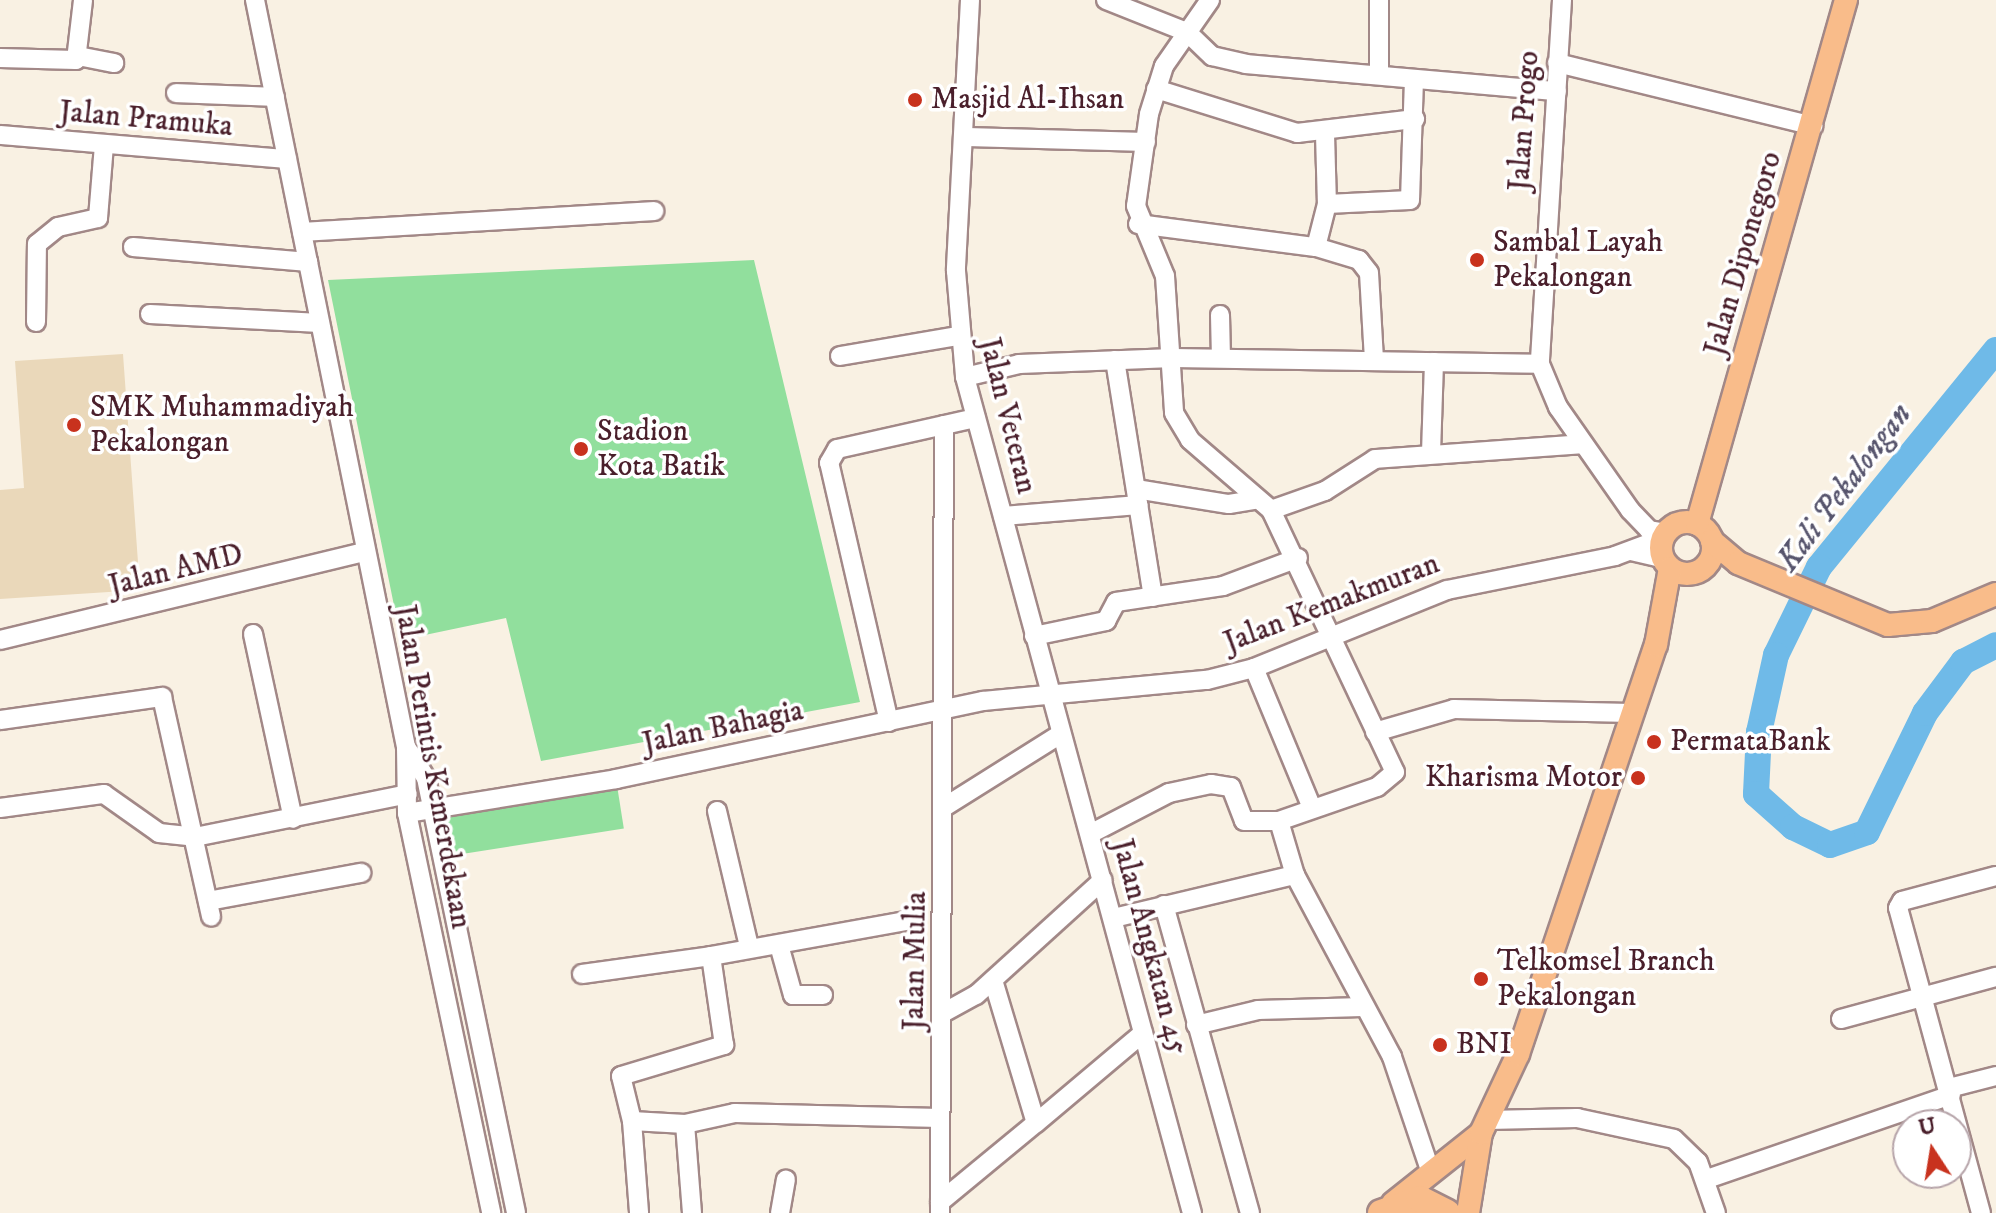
<!DOCTYPE html>
<html>
<head>
<meta charset="utf-8">
<style>
  body { margin:0 }
  #map { position:relative; width:1996px; height:1213px; overflow:hidden; background:#f9f1e3; font-family:"IM FELL DW Pica",serif }
  div>[style] { position:absolute }
  .built>* { inset:0; background:#ead8ba }
  .green>* { inset:0; background:#91df9d; transform-origin:0 0 }
  .river>* { height:26px; margin:-13px; padding:0 13px; transform-origin:13px; border-radius:13px; background:#6fbae8 }
  .roads { filter:drop-shadow(2px 0 #a28887) drop-shadow(-2px 0 #a28887) drop-shadow(0 2px #a28887) drop-shadow(0 -2px #a28887) }
  .minor>* { height:18px; margin:-9px; padding:0 9px; transform-origin:9px; border-radius:9px; background:#fff }
  .major>* { height:22px; margin:-11px; padding:0 11px; transform-origin:11px; border-radius:11px; background:#f9bc8a }
  .major>.ring { margin:-11px; padding:0; box-sizing:content-box; background:none; border:22px solid #f9bc8a; border-radius:50% }
  .highway>* { height:26px; margin:-13px; padding:0 13px; transform-origin:13px; border-radius:13px; background:#f9bc8a }
  .dots>* { width:22px; height:22px; translate:-50% -50%; box-sizing:border-box; border:4px solid #fff; border-radius:50% }
  span { translate:-50% -50%; white-space:nowrap; text-align:center; line-height:1.15; -webkit-text-stroke:7px #fff; paint-order:stroke }
  .poi-label { font-size:30px; color:#4a1f2b }
  .left { translate:0 -50%; text-align:left }
  .right { translate:-100% -50%; text-align:right }
  .street-label { font-size:30px; color:#4a1f2b }
  .water-label { font-size:32px; color:#57556d; font-style:italic }
  .north { position:absolute; left:1892px; top:1109px; width:80px; height:80px; box-sizing:border-box; background:#fff; border:2px solid #b7a5aa; border-radius:50%; rotate:348deg; font-size:22px; font-weight:700; line-height:32px; text-align:center; color:#4a1f2b }
  .north::after { content:''; display:block; margin:auto; width:28px; height:36px; background:#c8321e; clip-path:polygon(50% 0,100% 100%,50% 72%,0 100%) }
</style>
</head>
<body>
<div id="map">
  <div class="built">
    <i style="clip-path:polygon(123px 354px,140px 590px,0 599px,0 490px,24px 488px,15px 361px)"></i>
  </div>
  <div class="green">
    <i style="clip-path:polygon(754px 260px,860px 702px,541px 761px,506px 618px,401px 640px,328px 280px)"></i>
    <i style="left:616px;top:779px;width:50px;height:188px;rotate:81deg"></i>
  </div>
  <div class="river">
    <i style="left:1996px;top:350px;width:280px;rotate:129.2deg"></i>
    <i style="left:1819px;top:567px;width:98px;rotate:116deg"></i>
    <i style="left:1776px;top:655px;width:79px;rotate:102.4deg"></i>
    <i style="left:1759px;top:732px;width:62px;rotate:92.8deg"></i>
    <i style="left:1756px;top:794px;width:50px;rotate:41.7deg"></i>
    <i style="left:1793px;top:827px;width:41px;rotate:25.9deg"></i>
    <i style="left:1830px;top:845px;width:39px;rotate:-19deg"></i>
    <i style="left:1867px;top:832px;width:132px;rotate:-64deg"></i>
    <i style="left:1925px;top:713px;width:64px;rotate:-53.3deg"></i>
    <i style="left:1963px;top:662px;width:37px;rotate:-27deg"></i>
  </div>
  <div class="roads">
    <div class="minor">
      <i style="left:255px;top:0;width:762px;rotate:78.57deg"></i>
      <i style="left:406px;top:747px;width:66px;rotate:89.1deg"></i>
      <i style="left:407px;top:813px;width:409px;rotate:78.1deg"></i>
      <i style="left:970px;top:0;width:271px;rotate:93deg"></i>
      <i style="left:956px;top:271px;width:106px;rotate:85.1deg"></i>
      <i style="left:965px;top:377px;width:866px;rotate:74.81deg"></i>
      <i style="left:1106px;top:0;width:87px;rotate:21.6deg"></i>
      <i style="left:1187px;top:32px;width:35px;rotate:44deg"></i>
      <i style="left:1212px;top:56px;width:35px;rotate:13deg"></i>
      <i style="left:1246px;top:64px;width:312px;rotate:5deg"></i>
      <i style="left:1210px;top:0;width:80px;rotate:124.9deg"></i>
      <i style="left:1164px;top:66px;width:50px;rotate:107.4deg"></i>
      <i style="left:1149px;top:114px;width:93px;rotate:98deg"></i>
      <i style="left:1136px;top:206px;width:76px;rotate:67.5deg"></i>
      <i style="left:1165px;top:276px;width:137px;rotate:86.2deg"></i>
      <i style="left:1174px;top:413px;width:31px;rotate:59deg"></i>
      <i style="left:1190px;top:440px;width:107px;rotate:40.8deg"></i>
      <i style="left:1271px;top:510px;width:57px;rotate:-19.4deg"></i>
      <i style="left:1325px;top:491px;width:59px;rotate:-32.6deg"></i>
      <i style="left:1375px;top:459px;width:208px;rotate:-4.1deg"></i>
      <i style="left:1379px;top:0;width:73px;rotate:90deg"></i>
      <i style="left:1562px;top:0;width:365px;rotate:93.5deg"></i>
      <i style="left:1540px;top:364px;width:47px;rotate:67.3deg"></i>
      <i style="left:1558px;top:407px;width:126px;rotate:55deg"></i>
      <i style="left:1630px;top:510px;width:28px;rotate:46deg"></i>
      <i style="left:1649px;top:530px;width:17px;rotate:10deg"></i>
      <i style="left:78px;top:56px;width:37px;rotate:11deg"></i>
      <i style="left:0;top:58px;width:76px;rotate:1.5deg"></i>
      <i style="left:76px;top:60px;width:60px;rotate:-83.3deg"></i>
      <i style="left:1557px;top:63px;width:264px;rotate:13.8deg"></i>
      <i style="left:1156px;top:89px;width:148px;rotate:17.3deg"></i>
      <i style="left:1297px;top:133px;width:119px;rotate:-6.8deg"></i>
      <i style="left:176px;top:93px;width:99px;rotate:2.3deg"></i>
      <i style="left:1325px;top:134px;width:70px;rotate:88.4deg"></i>
      <i style="left:0;top:135px;width:288px;rotate:4.8deg"></i>
      <i style="left:967px;top:137px;width:179px;rotate:1.6deg"></i>
      <i style="left:1138px;top:224px;width:179px;rotate:7.4deg"></i>
      <i style="left:1316px;top:247px;width:45px;rotate:16.8deg"></i>
      <i style="left:1359px;top:260px;width:16px;rotate:52deg"></i>
      <i style="left:1369px;top:273px;width:88px;rotate:86.7deg"></i>
      <i style="left:302px;top:232px;width:353px;rotate:-3.4deg"></i>
      <i style="left:133px;top:247px;width:176px;rotate:4.9deg"></i>
      <i style="left:1316px;top:247px;width:44px;rotate:-75.7deg"></i>
      <i style="left:1327px;top:204px;width:83px;rotate:-2.8deg"></i>
      <i style="left:1410px;top:200px;width:118px;rotate:-88.1deg"></i>
      <i style="left:150px;top:314px;width:170px;rotate:3deg"></i>
      <i style="left:1220px;top:315px;width:43px;rotate:88.7deg"></i>
      <i style="left:36px;top:322px;width:78px;rotate:-89.3deg"></i>
      <i style="left:37px;top:244px;width:27px;rotate:-39deg"></i>
      <i style="left:58px;top:227px;width:41px;rotate:-12.7deg"></i>
      <i style="left:98px;top:218px;width:73px;rotate:-85.3deg"></i>
      <i style="left:840px;top:356px;width:120px;rotate:-9.6deg"></i>
      <i style="left:1115px;top:360px;width:240px;rotate:80.9deg"></i>
      <i style="left:965px;top:377px;width:56px;rotate:-13.5deg"></i>
      <i style="left:1019px;top:364px;width:154px;rotate:-2.2deg"></i>
      <i style="left:1173px;top:358px;width:367px;rotate:0.9deg"></i>
      <i style="left:1431px;top:453px;width:91px;rotate:-88.1deg"></i>
      <i style="left:1136px;top:489px;width:94px;rotate:9.2deg"></i>
      <i style="left:1229px;top:504px;width:26px;rotate:-9deg"></i>
      <i style="left:1271px;top:510px;width:290px;rotate:64.7deg"></i>
      <i style="left:1395px;top:772px;width:23px;rotate:140deg"></i>
      <i style="left:1377px;top:787px;width:104px;rotate:160.9deg"></i>
      <i style="left:1279px;top:821px;width:56px;rotate:73.5deg"></i>
      <i style="left:1295px;top:875px;width:206px;rotate:61.9deg"></i>
      <i style="left:1392px;top:1057px;width:122px;rotate:71.4deg"></i>
      <i style="left:1003px;top:516px;width:136px;rotate:-4.6deg"></i>
      <i style="left:1631px;top:551px;width:32px;rotate:13deg"></i>
      <i style="left:253px;top:634px;width:189px;rotate:77.8deg"></i>
      <i style="left:1034px;top:636px;width:74px;rotate:-11.8deg"></i>
      <i style="left:1106px;top:621px;width:21px;rotate:-62deg"></i>
      <i style="left:1116px;top:602px;width:108px;rotate:-8.5deg"></i>
      <i style="left:1223px;top:586px;width:80px;rotate:-20.5deg"></i>
      <i style="left:0;top:640px;width:375px;rotate:-13.6deg"></i>
      <i style="left:1254px;top:668px;width:152px;rotate:67.5deg"></i>
      <i style="left:0;top:720px;width:164px;rotate:-8.1deg"></i>
      <i style="left:162px;top:697px;width:225px;rotate:77.4deg"></i>
      <i style="left:889px;top:722px;width:266px;rotate:-103deg"></i>
      <i style="left:829px;top:463px;width:16px;rotate:-60deg"></i>
      <i style="left:837px;top:449px;width:142px;rotate:-12.6deg"></i>
      <i style="left:1375px;top:732px;width:82px;rotate:-16.2deg"></i>
      <i style="left:1454px;top:709px;width:177px;rotate:1.3deg"></i>
      <i style="left:406px;top:747px;width:37px;rotate:57deg"></i>
      <i style="left:426px;top:778px;width:444px;rotate:78.3deg"></i>
      <i style="left:946px;top:806px;width:136px;rotate:-32.1deg"></i>
      <i style="left:0;top:808px;width:105px;rotate:-7.7deg"></i>
      <i style="left:104px;top:794px;width:67px;rotate:35.3deg"></i>
      <i style="left:159px;top:833px;width:36px;rotate:6deg"></i>
      <i style="left:195px;top:837px;width:217px;rotate:-11.4deg"></i>
      <i style="left:717px;top:811px;width:139px;rotate:76.7deg"></i>
      <i style="left:407px;top:813px;width:212px;rotate:-9.2deg"></i>
      <i style="left:616px;top:779px;width:375px;rotate:-12deg"></i>
      <i style="left:983px;top:701px;width:225px;rotate:-5.4deg"></i>
      <i style="left:1207px;top:680px;width:49px;rotate:-14.3deg"></i>
      <i style="left:1254px;top:668px;width:208px;rotate:-22deg"></i>
      <i style="left:1447px;top:590px;width:171px;rotate:-11.4deg"></i>
      <i style="left:1615px;top:556px;width:51px;rotate:-20.6deg"></i>
      <i style="left:1090px;top:834px;width:89px;rotate:-27.4deg"></i>
      <i style="left:1169px;top:793px;width:43px;rotate:-12.1deg"></i>
      <i style="left:1211px;top:784px;width:20px;rotate:9deg"></i>
      <i style="left:1231px;top:787px;width:36px;rotate:69deg"></i>
      <i style="left:1244px;top:821px;width:35px"></i>
      <i style="left:208px;top:901px;width:156px;rotate:-10.4deg"></i>
      <i style="left:1164px;top:905px;width:320px;rotate:74.4deg"></i>
      <i style="left:1114px;top:918px;width:186px;rotate:-13.4deg"></i>
      <i style="left:779px;top:945px;width:52px;rotate:74.4deg"></i>
      <i style="left:793px;top:995px;width:30px"></i>
      <i style="left:582px;top:974px;width:130px;rotate:-7.9deg"></i>
      <i style="left:993px;top:980px;width:149px;rotate:73.3deg"></i>
      <i style="left:1036px;top:1123px;width:140px;rotate:-40.1deg"></i>
      <i style="left:943px;top:1013px;width:38px;rotate:-29deg"></i>
      <i style="left:976px;top:995px;width:171px;rotate:-42.2deg"></i>
      <i style="left:1841px;top:1019px;width:161px;rotate:-15.2deg"></i>
      <i style="left:1196px;top:1025px;width:64px;rotate:-13.6deg"></i>
      <i style="left:1258px;top:1010px;width:104px;rotate:-1.7deg"></i>
      <i style="left:1949px;top:1088px;width:49px;rotate:-14.3deg"></i>
      <i style="left:1488px;top:1120px;width:89px;rotate:-1.3deg"></i>
      <i style="left:1577px;top:1118px;width:99px;rotate:12.2deg"></i>
      <i style="left:1674px;top:1139px;width:33px;rotate:44deg"></i>
      <i style="left:1698px;top:1162px;width:54px;rotate:70.6deg"></i>
      <i style="left:632px;top:1121px;width:92px;rotate:85.6deg"></i>
      <i style="left:685px;top:1124px;width:51px;rotate:-12.4deg"></i>
      <i style="left:735px;top:1113px;width:205px;rotate:1.4deg"></i>
      <i style="left:1707px;top:1179px;width:258px;rotate:-19deg"></i>
      <i style="left:940px;top:1202px;width:124px;rotate:-39.5deg"></i>
      <i style="left:692px;top:1213px;width:89px;rotate:-94.5deg"></i>
      <i style="left:685px;top:1124px;width:53px;rotate:-176.8deg"></i>
      <i style="left:632px;top:1121px;width:46px;rotate:-103.7deg"></i>
      <i style="left:621px;top:1076px;width:108px;rotate:-16.8deg"></i>
      <i style="left:724px;top:1045px;width:90px;rotate:-98.3deg"></i>
      <i style="left:711px;top:956px;width:198px;rotate:-10.2deg"></i>
      <i style="left:780px;top:1213px;width:34px;rotate:-80deg"></i>
      <i style="left:940px;top:1213px;width:788px;rotate:-89.71deg"></i>
      <i style="left:1981px;top:1213px;width:316px;rotate:-105.2deg"></i>
      <i style="left:1898px;top:908px;width:8px;rotate:-60deg"></i>
      <i style="left:1902px;top:901px;width:97px;rotate:-14.9deg"></i>
    </div>
    <div class="major">
      <i class="ring" style="left:1661px;top:522px;width:30px;height:30px"></i>
      <i style="left:1697px;top:524px;width:545px;rotate:-74.13deg"></i>
      <i style="left:1712px;top:541px;width:34px;rotate:40deg"></i>
      <i style="left:1738px;top:563px;width:162px;rotate:22.5deg"></i>
      <i style="left:1888px;top:625px;width:44px;rotate:-5.2deg"></i>
      <i style="left:1932px;top:621px;width:69px;rotate:-22.9deg"></i>
      <i style="left:1393px;top:1203px;width:112px;rotate:-38.5deg"></i>
      <i style="left:1468px;top:1213px;width:81px;rotate:-80.8deg"></i>
      <i style="left:1481px;top:1133px;width:87px;rotate:-64.9deg"></i>
      <i style="left:1518px;top:1054px;width:432px;rotate:-71.4deg"></i>
      <i style="left:1656px;top:645px;width:78px;rotate:-79.7deg"></i>
    </div>
    <div class="highway">
      <i style="left:1381px;top:1213px;width:41px;rotate:-19.7deg"></i>
      <i style="left:1420px;top:1199px;width:30px;rotate:27deg"></i>
    </div>
  </div>
  <div class="dots">
    <i style="left:915px;top:100px;background:#c8321e"></i>
    <i style="left:1477px;top:260px;background:#c8321e"></i>
    <i style="left:74px;top:425px;background:#c8321e"></i>
    <i style="left:581px;top:449px;background:#c8321e"></i>
    <i style="left:1654px;top:742px;background:#c8321e"></i>
    <i style="left:1638px;top:778px;background:#c8321e"></i>
    <i style="left:1481px;top:979px;background:#c8321e"></i>
    <i style="left:1440px;top:1045px;background:#c8321e"></i>
  </div>
  <div class="poi-label">
    <span class="left" style="left:931px;top:100px">Masjid Al-Ihsan</span>
    <span class="left" style="left:1493px;top:260px">Sambal Layah<br>Pekalongan</span>
    <span class="left" style="left:90px;top:425px">SMK Muhammadiyah<br>Pekalongan</span>
    <span class="left" style="left:597px;top:449px">Stadion<br>Kota Batik</span>
    <span class="left" style="left:1670px;top:742px">PermataBank</span>
    <span class="right" style="left:1622px;top:778px">Kharisma Motor</span>
    <span class="left" style="left:1497px;top:979px">Telkomsel Branch<br>Pekalongan</span>
    <span class="left" style="left:1456px;top:1045px">BNI</span>
  </div>
  <div class="street-label">
    <span style="left:146px;top:120px;rotate:5deg">Jalan Pramuka</span>
    <span style="left:1525px;top:121px;rotate:-86deg">Jalan Progo</span>
    <span style="left:1744px;top:254px;rotate:-74deg">Jalan Diponegoro</span>
    <span style="left:1007px;top:416px;rotate:76deg">Jalan Veteran</span>
    <span style="left:176px;top:571px;rotate:-14deg">Jalan AMD</span>
    <span style="left:1332px;top:604px;rotate:-21deg">Jalan Kemakmuran</span>
    <span style="left:723px;top:728px;rotate:-12deg">Jalan Bahagia</span>
    <span style="left:432px;top:767px;rotate:80deg">Jalan Perintis Kemerdekaan</span>
    <span style="left:1149px;top:947px;rotate:75deg">Jalan Angkatan 45</span>
    <span style="left:916px;top:961px;rotate:-89deg">Jalan Mulia</span>
  </div>
  <div class="water-label">
    <span style="left:1845px;top:488px;rotate:-53deg">Kali Pekalongan</span>
  </div>
  <div class="north">U</div>
</div>
</body>
</html>
